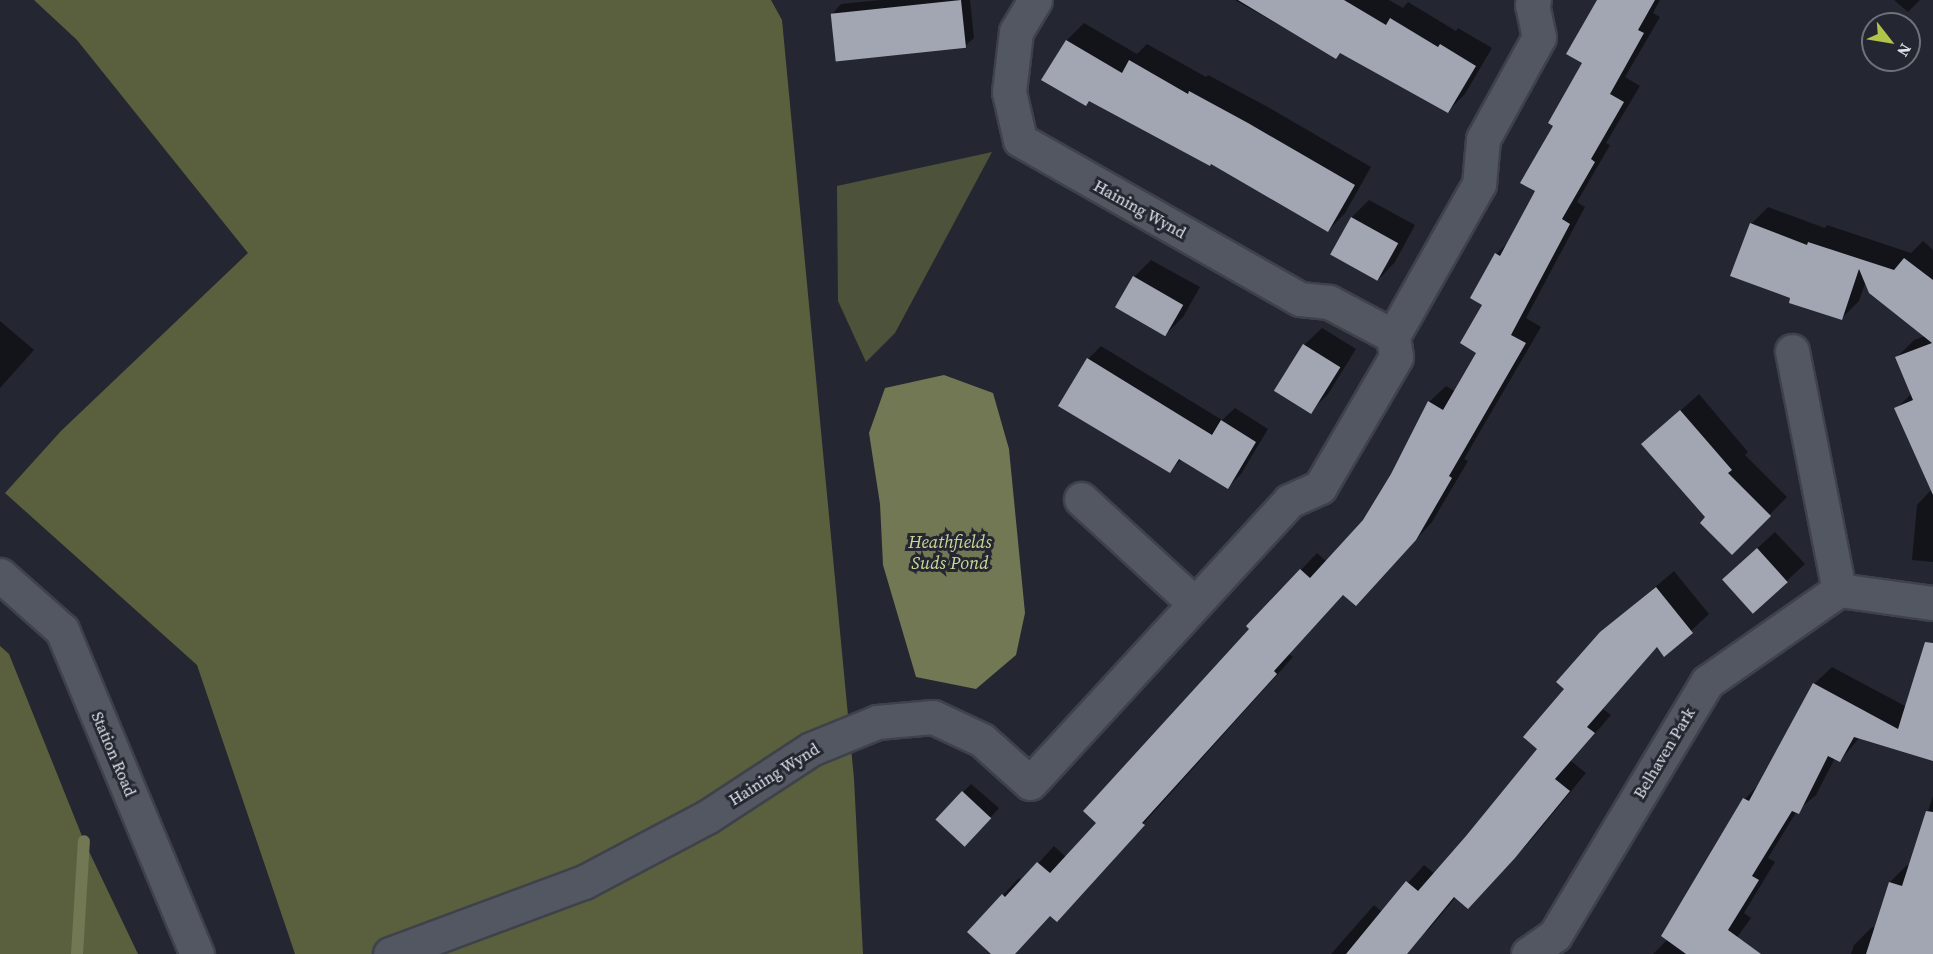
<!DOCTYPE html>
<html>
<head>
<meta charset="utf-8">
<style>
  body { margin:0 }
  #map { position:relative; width:1933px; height:954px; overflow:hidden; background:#242731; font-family:"Source Serif 4",serif }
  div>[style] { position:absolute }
  .green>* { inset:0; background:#4d523a }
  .forest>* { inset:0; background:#5a603d }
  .water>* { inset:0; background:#727854 }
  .shadow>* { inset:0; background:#0007 }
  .stream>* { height:12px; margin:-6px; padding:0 6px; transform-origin:6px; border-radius:6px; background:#727854 }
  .building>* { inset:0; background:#a1a6b2; transform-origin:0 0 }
  .roads { filter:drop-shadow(2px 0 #3f424a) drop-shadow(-2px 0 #3f424a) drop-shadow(0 2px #3f424a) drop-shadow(0 -2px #3f424a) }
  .street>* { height:33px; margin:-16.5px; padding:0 16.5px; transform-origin:16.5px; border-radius:16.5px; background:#535762 }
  span { translate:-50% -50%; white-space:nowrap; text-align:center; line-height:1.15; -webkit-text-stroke:6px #242731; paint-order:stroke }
  .street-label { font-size:16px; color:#dfe2e8 }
  .water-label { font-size:18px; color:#cbd697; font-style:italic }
  .north { position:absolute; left:1861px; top:12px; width:60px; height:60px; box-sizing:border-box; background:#242731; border:2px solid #6f727a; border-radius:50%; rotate:121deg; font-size:16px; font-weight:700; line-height:24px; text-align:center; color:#dfe2e8 }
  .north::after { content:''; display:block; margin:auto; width:21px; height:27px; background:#b2c34c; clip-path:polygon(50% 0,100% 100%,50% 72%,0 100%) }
</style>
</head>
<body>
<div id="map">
  <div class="green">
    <i style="clip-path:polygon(992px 152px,895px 333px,866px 362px,838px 301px,837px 186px)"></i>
  </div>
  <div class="forest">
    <i style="clip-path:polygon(34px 0,771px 0,782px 20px,854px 779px,863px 954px,295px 954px,197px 665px,5px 493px,61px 431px,248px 253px,77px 40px)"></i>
    <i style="clip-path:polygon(0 646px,9px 654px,84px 841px,138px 954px,0 954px)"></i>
  </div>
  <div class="water">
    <i style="clip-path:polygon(944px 375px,993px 393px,1009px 449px,1025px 613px,1016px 655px,976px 689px,916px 677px,883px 565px,880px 504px,869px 433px,885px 388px)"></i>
  </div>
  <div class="shadow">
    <i style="clip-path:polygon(881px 0,970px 0,974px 38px,965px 46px,833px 13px,841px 4px)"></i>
    <i style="clip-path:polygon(1235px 0,1389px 0,1403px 8px,1408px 2px,1456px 31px,1458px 28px,1492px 48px,1465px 94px,1448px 111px,1341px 52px,1336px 57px)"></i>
    <i style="clip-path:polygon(1599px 0,1660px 0,1653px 13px,1660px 17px,1625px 77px,1640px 86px,1606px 143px,1610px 145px,1577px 202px,1585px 207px,1526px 318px,1541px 327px,1464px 459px,1468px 461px,1432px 522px,1372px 588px,1344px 594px,1289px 654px,1293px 657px,1057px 920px,1051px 914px,1014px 954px,993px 954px,969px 932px,1003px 895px,1019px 878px,1022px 881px,1054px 846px,1066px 857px,1098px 823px,1251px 628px,1248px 626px,1317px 553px,1327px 562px,1364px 521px,1392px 475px,1429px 402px,1446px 386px,1456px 392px,1478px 352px,1484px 304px,1496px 254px,1510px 241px,1537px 191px,1555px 126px,1584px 63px)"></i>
    <i style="clip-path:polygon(1894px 0,1920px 0,1908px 12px)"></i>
    <i style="clip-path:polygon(1084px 23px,1137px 54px,1147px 44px,1206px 77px,1208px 75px,1266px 106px,1371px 167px,1345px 213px,1328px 231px,1211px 163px,1090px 100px,1086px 104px,1043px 80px,1067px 40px)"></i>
    <i style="clip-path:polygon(1369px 200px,1415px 225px,1395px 262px,1378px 280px,1332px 255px,1352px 217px)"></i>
    <i style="clip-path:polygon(1768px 207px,1825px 228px,1827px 225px,1911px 253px,1923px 241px,1933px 250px,1933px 442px,1896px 409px,1912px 393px,1897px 357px,1914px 340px,1925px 336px,1866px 281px,1859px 301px,1842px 318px,1792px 297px,1751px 224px)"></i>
    <i style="clip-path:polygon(1151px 260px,1200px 287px,1183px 317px,1166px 334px,1134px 277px)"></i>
    <i style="clip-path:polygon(0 321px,34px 350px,0 388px)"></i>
    <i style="clip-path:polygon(1322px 328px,1356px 349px,1328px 394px,1311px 411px,1304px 345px)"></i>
    <i style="clip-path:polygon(1101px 346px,1222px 420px,1235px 408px,1268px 429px,1241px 474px,1228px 487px,1182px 459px,1170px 471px,1088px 359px)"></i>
    <i style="clip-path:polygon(1699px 394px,1748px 452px,1745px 455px,1787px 497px,1732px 553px,1707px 518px,1643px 444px)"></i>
    <i style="clip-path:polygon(1933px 488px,1933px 562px,1912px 560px,1917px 505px)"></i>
    <i style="clip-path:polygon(1775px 532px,1805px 564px,1753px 612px,1741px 563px)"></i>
    <i style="clip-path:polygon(1674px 571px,1709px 614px,1665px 655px,1658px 646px,1603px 709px,1611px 715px,1571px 761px,1586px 773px,1532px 839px,1485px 890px,1456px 897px,1430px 928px,1400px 954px,1331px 954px,1374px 905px,1382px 912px,1424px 865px,1435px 874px,1539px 749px,1566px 689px,1601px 633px)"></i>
    <i style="clip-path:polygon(1832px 667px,1907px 707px,1933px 681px,1933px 759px,1860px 737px,1840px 761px,1835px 758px,1816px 795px,1797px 811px,1768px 858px,1775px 862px,1744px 913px,1751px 918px,1725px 954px,1653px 954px,1668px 939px,1663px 936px,1745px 799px,1760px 783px,1814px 684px)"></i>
    <i style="clip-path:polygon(971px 784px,999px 808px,974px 836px,963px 792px)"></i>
    <i style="clip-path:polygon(1933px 796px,1933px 951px,1924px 954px,1851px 954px,1854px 945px,1872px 927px,1875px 928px,1890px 882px,1907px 865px,1910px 866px)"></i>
  </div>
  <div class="stream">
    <i style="left:77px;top:954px;width:113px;rotate:-86.5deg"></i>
  </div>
  <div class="building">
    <i style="left:961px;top:0;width:48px;height:131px;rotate:84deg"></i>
    <i style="clip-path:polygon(1238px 0,1344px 0,1386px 25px,1390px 18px,1438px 47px,1440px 44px,1476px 66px,1448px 113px,1340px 53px,1336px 59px)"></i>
    <i style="clip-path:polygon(1597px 0,1655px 0,1638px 30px,1644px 33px,1610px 94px,1624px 102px,1591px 159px,1595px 162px,1562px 219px,1570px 224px,1511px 335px,1526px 343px,1449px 476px,1452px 478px,1416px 540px,1356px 606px,1343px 595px,1274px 671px,1277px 674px,1142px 823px,1145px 825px,1057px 922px,1050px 916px,1015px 954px,991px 954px,967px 932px,1002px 894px,1005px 897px,1037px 862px,1050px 873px,1096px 823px,1083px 811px,1249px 629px,1246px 626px,1300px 569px,1310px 578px,1363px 520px,1391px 474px,1428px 401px,1443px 410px,1476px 353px,1460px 343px,1482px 305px,1470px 298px,1495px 253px,1500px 256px,1535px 191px,1520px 183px,1553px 126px,1548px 123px,1582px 63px,1566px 54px)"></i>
    <i style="clip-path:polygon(1066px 40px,1122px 73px,1129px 60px,1188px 94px,1189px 91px,1248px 123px,1355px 185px,1328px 232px,1211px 164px,1210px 166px,1089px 101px,1086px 106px,1041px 80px)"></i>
    <i style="left:1351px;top:217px;width:54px;height:43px;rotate:29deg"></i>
    <i style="clip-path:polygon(1750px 223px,1807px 245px,1808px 242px,1894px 270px,1904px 258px,1933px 280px,1933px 495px,1894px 408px,1913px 400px,1895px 357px,1932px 343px,1869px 293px,1859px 269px,1842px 320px,1789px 303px,1790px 298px,1730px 276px)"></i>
    <i style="left:1133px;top:276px;width:58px;height:36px;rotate:30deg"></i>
    <i style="left:1303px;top:344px;width:44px;height:55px;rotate:32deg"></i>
    <i style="clip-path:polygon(1087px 358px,1212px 435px,1221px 420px,1256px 442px,1228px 489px,1179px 459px,1170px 473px,1058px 406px)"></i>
    <i style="clip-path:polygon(1680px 410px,1732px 470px,1728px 473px,1771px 516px,1732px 555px,1700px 523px,1705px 517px,1641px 444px)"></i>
    <i style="left:1757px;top:548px;width:46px;height:47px;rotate:48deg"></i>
    <i style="clip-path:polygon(1656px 587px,1693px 633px,1664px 657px,1657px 647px,1587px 727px,1595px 733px,1555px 779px,1570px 791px,1515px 858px,1468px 909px,1454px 897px,1407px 954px,1346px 954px,1406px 881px,1418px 891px,1466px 836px,1537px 749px,1523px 737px,1564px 689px,1556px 682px,1600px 632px)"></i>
    <i style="clip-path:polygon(1925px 642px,1933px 643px,1933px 761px,1854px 737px,1840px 762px,1828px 756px,1799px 814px,1792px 811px,1752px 876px,1759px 880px,1728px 930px,1761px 954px,1686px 954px,1661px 936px,1743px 798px,1749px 801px,1813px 683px,1898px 729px)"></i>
    <i style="left:962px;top:791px;width:40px;height:39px;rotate:43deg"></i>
    <i style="clip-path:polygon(1926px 811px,1933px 812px,1933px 954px,1866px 954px,1889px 882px,1902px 886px)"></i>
  </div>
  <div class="roads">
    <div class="street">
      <i style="left:1035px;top:0;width:37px;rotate:121deg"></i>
      <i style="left:1016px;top:32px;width:60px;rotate:96.7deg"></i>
      <i style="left:1009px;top:92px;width:49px;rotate:77.1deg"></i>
      <i style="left:1020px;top:140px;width:322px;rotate:29.6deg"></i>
      <i style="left:1300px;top:299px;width:29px;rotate:6deg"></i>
      <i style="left:1329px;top:302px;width:72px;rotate:28deg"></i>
      <i style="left:1792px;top:351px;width:244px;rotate:78.9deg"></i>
      <i style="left:1081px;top:499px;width:154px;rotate:42.6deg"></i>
      <i style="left:0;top:575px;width:83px;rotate:41.6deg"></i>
      <i style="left:62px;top:630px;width:351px;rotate:67.4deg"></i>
      <i style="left:390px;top:954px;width:207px;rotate:-20.4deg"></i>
      <i style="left:584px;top:882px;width:139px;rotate:-27.9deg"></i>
      <i style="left:707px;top:817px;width:124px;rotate:-33.2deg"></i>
      <i style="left:811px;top:749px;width:71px;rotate:-22.2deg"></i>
      <i style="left:877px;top:722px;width:56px;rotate:-5.1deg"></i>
      <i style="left:933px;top:717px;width:54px;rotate:25.1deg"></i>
      <i style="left:982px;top:740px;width:64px;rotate:41.9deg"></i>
      <i style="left:1030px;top:783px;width:383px;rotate:-47.4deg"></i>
      <i style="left:1289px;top:501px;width:34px;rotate:-24deg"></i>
      <i style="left:1320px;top:487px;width:151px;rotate:-59.7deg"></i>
      <i style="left:1396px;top:357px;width:21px;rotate:-98deg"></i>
      <i style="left:1393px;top:336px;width:175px;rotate:-60.5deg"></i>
      <i style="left:1479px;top:184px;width:45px;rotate:-84.9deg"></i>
      <i style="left:1483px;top:139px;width:116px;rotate:-61.2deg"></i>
      <i style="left:1539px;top:37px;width:33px;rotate:-102deg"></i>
      <i style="left:1532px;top:5px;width:5px;rotate:-68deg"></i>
      <i style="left:1528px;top:954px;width:33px;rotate:-35deg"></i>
      <i style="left:1555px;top:935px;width:295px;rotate:-59deg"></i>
      <i style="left:1707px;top:682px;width:161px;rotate:-34.9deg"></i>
      <i style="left:1839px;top:590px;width:95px;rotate:7.9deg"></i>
    </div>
  </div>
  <div class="street-label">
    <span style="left:1140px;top:209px;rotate:29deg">Haining Wynd</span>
    <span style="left:1664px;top:753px;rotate:-59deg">Belhaven Park</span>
    <span style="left:114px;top:754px;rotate:67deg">Station Road</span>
    <span style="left:774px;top:774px;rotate:-32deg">Haining Wynd</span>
  </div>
  <div class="water-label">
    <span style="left:950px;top:553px">Heathfields<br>Suds Pond</span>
  </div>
  <div class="north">N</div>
</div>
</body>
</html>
